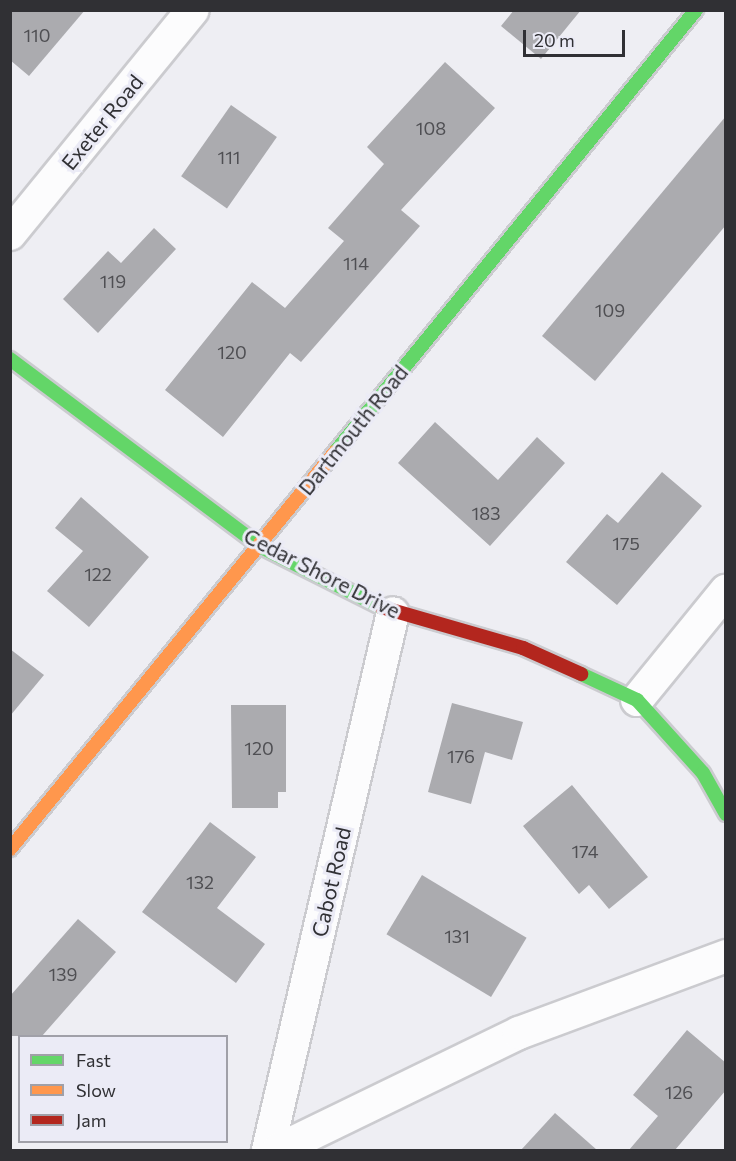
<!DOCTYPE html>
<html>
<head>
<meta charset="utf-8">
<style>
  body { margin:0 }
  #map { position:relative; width:736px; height:1161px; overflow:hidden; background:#eeeef3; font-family:Commissioner,sans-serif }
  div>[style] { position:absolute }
  .building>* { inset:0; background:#ababaf; transform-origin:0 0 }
  .roads { filter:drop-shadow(2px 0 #cbcbcf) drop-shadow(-2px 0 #cbcbcf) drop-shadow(0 2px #cbcbcf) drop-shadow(0 -2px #cbcbcf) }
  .street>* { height:32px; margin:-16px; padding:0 16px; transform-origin:16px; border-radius:16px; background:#fcfcfd }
  .fast>* { height:14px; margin:-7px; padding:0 7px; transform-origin:7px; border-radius:7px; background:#63d668 }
  .slow>* { height:14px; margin:-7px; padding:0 7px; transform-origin:7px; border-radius:7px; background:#ff974d }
  .jam>* { height:14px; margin:-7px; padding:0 7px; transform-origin:7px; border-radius:7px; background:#b3261e }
  span { translate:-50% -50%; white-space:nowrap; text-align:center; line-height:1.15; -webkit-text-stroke:6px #ebebf6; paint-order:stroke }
  .number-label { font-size:18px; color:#4f4f53 }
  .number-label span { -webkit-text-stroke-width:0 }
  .street-label { font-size:21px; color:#303034 }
  .frame { position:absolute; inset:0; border:12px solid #303034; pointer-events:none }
  .legend { position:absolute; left:18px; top:1035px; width:210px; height:108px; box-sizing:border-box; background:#ebebf6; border:2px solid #a0a0a8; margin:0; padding:8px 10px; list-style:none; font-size:18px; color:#303034 }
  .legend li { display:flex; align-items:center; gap:12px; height:30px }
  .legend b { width:30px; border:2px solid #a0a0a8 }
  .scale { position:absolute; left:523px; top:30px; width:102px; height:27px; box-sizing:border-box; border:3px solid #303034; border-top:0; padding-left:8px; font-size:18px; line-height:21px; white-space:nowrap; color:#303034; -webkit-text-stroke:4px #ebebf6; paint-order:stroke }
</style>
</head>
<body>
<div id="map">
  <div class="building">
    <i style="clip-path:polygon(10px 10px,85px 10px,29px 76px,10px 60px)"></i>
    <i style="clip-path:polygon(514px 10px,581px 10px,541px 59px,501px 26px)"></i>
    <i style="clip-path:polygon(445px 62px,495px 108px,401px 210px,420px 226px,301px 362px,290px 353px,223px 437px,165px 390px,252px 282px,285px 308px,344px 241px,328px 228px,384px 164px,367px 147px)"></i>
    <i style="left:231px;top:105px;width:56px;height:87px;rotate:35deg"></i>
    <i style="clip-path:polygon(726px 116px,726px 225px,595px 381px,542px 336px)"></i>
    <i style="clip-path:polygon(154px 228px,176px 249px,98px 333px,63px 299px,108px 251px,121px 263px)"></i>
    <i style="clip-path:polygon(435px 422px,498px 480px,537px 437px,565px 463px,490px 546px,398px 463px)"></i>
    <i style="clip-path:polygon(662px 472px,702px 506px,617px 605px,566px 562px,607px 514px,618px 523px)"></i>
    <i style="clip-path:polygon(81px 497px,149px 557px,89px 627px,47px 591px,83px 551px,55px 528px)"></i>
    <i style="clip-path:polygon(10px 649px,44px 675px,10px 716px)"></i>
    <i style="clip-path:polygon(452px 703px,523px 722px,512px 760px,485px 752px,471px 804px,428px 792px)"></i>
    <i style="clip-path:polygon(231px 705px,286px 705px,286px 792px,278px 792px,278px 808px,232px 808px)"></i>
    <i style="clip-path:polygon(572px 785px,648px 877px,609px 909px,589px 885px,579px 894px,523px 826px)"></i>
    <i style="clip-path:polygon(210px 822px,256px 857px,217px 908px,265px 944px,236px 983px,142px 912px)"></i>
    <i style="left:422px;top:875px;width:122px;height:69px;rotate:31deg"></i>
    <i style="clip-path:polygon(78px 919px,116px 952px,42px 1036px,10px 1036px,10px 996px)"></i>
    <i style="clip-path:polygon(687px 1030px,726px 1063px,726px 1090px,675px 1150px,629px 1150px,658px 1116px,633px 1095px)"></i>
    <i style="clip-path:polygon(555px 1113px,597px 1150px,521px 1150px)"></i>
  </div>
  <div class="roads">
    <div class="street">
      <i style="left:10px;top:234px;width:289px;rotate:-50.8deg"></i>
      <i style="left:637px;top:700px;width:141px;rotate:-50.8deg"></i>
      <i style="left:268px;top:1150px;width:551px;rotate:-76.9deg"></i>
      <i style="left:278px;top:1150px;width:268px;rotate:-25.9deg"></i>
      <i style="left:519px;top:1033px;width:221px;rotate:-20.4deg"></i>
    </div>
    <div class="fast">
      <i style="left:10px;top:359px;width:314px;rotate:36.8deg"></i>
      <i style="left:261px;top:547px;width:134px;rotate:26.6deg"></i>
      <i style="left:335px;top:452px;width:571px;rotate:-50.76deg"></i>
      <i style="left:581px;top:674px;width:62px;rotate:24.9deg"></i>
      <i style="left:637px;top:700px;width:98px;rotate:47.9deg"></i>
      <i style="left:703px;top:773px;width:47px;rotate:60.7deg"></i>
    </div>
    <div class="slow">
      <i style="left:10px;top:849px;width:513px;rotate:-50.69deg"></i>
    </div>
    <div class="jam">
      <i style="left:381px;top:607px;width:148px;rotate:16.1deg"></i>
      <i style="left:523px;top:648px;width:64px;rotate:24.1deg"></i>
    </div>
  </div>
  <div class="number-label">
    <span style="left:37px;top:35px">110</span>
    <span style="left:431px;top:128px">108</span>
    <span style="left:229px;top:157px">111</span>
    <span style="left:356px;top:263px">114</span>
    <span style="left:113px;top:281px">119</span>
    <span style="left:610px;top:310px">109</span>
    <span style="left:232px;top:352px">120</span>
    <span style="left:486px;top:513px">183</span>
    <span style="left:626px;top:543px">175</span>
    <span style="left:98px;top:574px">122</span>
    <span style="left:259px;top:748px">120</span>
    <span style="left:461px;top:756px">176</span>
    <span style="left:585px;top:851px">174</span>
    <span style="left:200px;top:882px">132</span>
    <span style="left:457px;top:936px">131</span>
    <span style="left:63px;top:974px">139</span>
    <span style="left:679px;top:1092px">126</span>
  </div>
  <div class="street-label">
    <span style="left:102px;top:122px;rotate:-51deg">Exeter Road</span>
    <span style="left:353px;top:430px;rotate:-51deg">Dartmouth Road</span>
    <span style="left:322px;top:573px;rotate:27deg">Cedar Shore Drive</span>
    <span style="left:331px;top:882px;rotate:-77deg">Cabot Road</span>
  </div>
  <div class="frame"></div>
  <ul class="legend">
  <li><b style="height:8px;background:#63d668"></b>Fast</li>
  <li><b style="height:8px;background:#ff974d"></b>Slow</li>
  <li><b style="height:8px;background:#b3261e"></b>Jam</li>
  </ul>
  <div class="scale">20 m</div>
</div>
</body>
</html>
